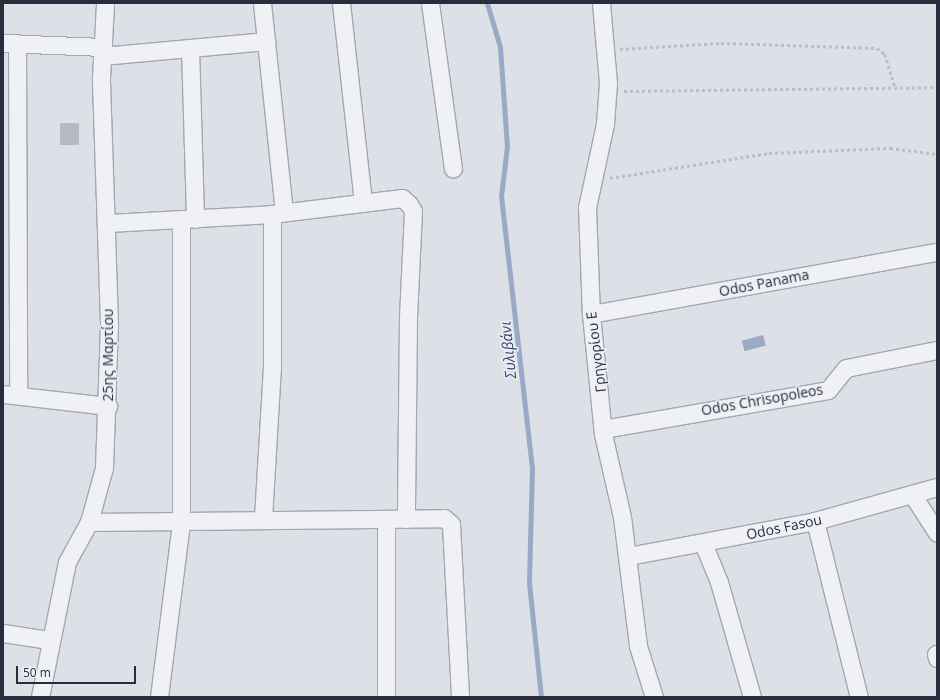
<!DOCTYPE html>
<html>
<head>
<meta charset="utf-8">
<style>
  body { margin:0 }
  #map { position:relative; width:940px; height:700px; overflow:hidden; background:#dee0e7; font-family:"Open Sans",sans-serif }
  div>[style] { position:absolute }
  .water>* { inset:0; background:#9aa9c6; transform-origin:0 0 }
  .stream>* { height:5px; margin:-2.5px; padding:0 2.5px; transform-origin:2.5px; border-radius:2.5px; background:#9aa9c6 }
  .building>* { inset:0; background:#b5b9c3; transform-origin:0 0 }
  .path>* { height:2.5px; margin-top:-1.25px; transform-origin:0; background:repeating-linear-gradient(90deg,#bcbec5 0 3px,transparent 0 6px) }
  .roads { filter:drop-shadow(1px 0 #a4a6b1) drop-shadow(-1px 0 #a4a6b1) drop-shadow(0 1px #a4a6b1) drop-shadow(0 -1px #a4a6b1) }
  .minor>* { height:17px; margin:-8.5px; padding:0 8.5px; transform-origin:8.5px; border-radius:8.5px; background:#f0f1f5 }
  span { translate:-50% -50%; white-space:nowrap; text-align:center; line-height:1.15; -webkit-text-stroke:3px #edeff5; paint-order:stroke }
  .street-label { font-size:14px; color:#282c3d }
  .water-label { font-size:15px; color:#33466f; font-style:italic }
  .frame { position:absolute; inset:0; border:4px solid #282c3d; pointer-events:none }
  .scale { position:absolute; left:16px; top:666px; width:120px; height:18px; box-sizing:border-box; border:2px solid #282c3d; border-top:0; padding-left:5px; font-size:12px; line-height:14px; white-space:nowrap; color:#282c3d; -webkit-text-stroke:3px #edeff5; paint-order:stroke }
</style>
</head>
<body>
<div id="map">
  <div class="water">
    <i style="left:763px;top:335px;width:11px;height:22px;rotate:75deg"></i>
  </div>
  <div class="stream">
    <i style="left:487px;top:3px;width:46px;rotate:73.5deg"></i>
    <i style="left:500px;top:47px;width:99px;rotate:86deg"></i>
    <i style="left:507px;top:146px;width:50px;rotate:96.8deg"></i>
    <i style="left:501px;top:196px;width:273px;rotate:83.5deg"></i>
    <i style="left:532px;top:467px;width:116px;rotate:91.5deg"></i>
    <i style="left:529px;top:583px;width:115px;rotate:84deg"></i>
  </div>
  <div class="building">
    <i style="left:60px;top:123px;width:19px;height:22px"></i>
  </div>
  <div class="path">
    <i style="left:620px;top:49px;width:101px;rotate:-3.4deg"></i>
    <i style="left:721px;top:43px;width:156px;rotate:1.8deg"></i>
    <i style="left:877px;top:48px;width:10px;rotate:37deg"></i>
    <i style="left:885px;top:54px;width:34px;rotate:73deg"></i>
    <i style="left:624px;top:91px;width:313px;rotate:-0.7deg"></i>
    <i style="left:610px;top:178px;width:161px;rotate:-8.9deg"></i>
    <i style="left:769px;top:153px;width:121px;rotate:-2.4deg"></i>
    <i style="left:890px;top:148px;width:47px;rotate:7.3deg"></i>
  </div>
  <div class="roads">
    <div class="minor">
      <i style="left:262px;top:3px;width:209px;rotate:84deg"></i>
      <i style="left:341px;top:3px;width:201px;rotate:83.7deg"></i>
      <i style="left:430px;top:3px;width:167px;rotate:82.1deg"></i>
      <i style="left:601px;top:3px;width:80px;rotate:85deg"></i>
      <i style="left:608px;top:83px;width:41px;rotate:94.2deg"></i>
      <i style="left:605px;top:124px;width:85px;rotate:102.2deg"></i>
      <i style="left:587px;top:207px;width:107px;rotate:87.9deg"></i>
      <i style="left:591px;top:314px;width:121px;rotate:84.3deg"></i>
      <i style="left:603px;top:434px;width:85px;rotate:77.1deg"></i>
      <i style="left:622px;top:517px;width:130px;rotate:82.9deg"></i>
      <i style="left:638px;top:646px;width:53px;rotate:72.6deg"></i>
      <i style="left:3px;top:43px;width:100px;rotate:2.3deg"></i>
      <i style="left:17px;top:43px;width:352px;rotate:89.8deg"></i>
      <i style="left:190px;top:48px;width:171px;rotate:88.3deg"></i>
      <i style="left:102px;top:56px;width:165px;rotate:-5.2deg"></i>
      <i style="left:108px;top:223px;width:164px;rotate:-3.1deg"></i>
      <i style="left:272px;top:214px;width:131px;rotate:-7deg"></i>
      <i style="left:402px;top:198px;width:9px;rotate:41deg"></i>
      <i style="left:409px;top:204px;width:8px;rotate:60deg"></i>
      <i style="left:413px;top:211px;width:107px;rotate:92.7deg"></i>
      <i style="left:408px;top:318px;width:201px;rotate:90.6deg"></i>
      <i style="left:591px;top:314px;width:352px;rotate:-10.2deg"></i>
      <i style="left:3px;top:394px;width:106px;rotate:6.5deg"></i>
      <i style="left:603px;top:429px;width:228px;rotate:-9.8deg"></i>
      <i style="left:828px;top:390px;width:28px;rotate:-51deg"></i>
      <i style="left:846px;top:368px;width:93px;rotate:-11.2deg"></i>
      <i style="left:912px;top:494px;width:46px;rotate:57.3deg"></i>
      <i style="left:263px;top:518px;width:151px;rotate:-86.6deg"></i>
      <i style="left:272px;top:367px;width:153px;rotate:-90deg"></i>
      <i style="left:815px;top:521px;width:181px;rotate:76deg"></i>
      <i style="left:89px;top:522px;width:355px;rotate:-0.6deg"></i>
      <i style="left:444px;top:518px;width:9px;rotate:41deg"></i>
      <i style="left:451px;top:524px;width:173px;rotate:87deg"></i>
      <i style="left:703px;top:543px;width:42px;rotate:67.7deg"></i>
      <i style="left:719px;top:582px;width:120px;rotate:74deg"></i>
      <i style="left:628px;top:556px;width:190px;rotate:-10.6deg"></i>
      <i style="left:815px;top:521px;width:127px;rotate:-15.6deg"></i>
      <i style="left:3px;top:633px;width:47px;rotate:8.7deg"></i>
      <i style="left:936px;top:654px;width:4px;rotate:76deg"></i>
      <i style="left:40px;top:697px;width:138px;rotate:-78.7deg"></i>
      <i style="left:67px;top:562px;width:46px;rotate:-61.2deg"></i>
      <i style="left:89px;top:522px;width:56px;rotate:-74.5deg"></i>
      <i style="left:104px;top:468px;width:145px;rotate:-88deg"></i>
      <i style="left:109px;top:323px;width:245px;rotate:-91.9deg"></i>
      <i style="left:101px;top:78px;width:75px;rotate:-86.9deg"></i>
      <i style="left:159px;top:697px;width:175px;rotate:-82.8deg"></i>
      <i style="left:181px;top:523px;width:303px;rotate:-90deg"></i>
      <i style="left:386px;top:697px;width:177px;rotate:-90deg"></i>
    </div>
  </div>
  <div class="street-label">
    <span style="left:764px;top:283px;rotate:-11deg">Odos Panama</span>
    <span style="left:596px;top:352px;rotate:-97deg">Γρηγορίου Ε</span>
    <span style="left:108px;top:355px;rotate:-90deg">25ης Μαρτίου</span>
    <span style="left:762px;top:400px;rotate:-10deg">Odos Chrisopoleos</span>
    <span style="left:784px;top:527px;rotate:-12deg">Odos Fasou</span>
  </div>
  <div class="water-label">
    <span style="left:508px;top:350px;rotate:-96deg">Συλιβάνι</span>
  </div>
  <div class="frame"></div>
  <div class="scale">50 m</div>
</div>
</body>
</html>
